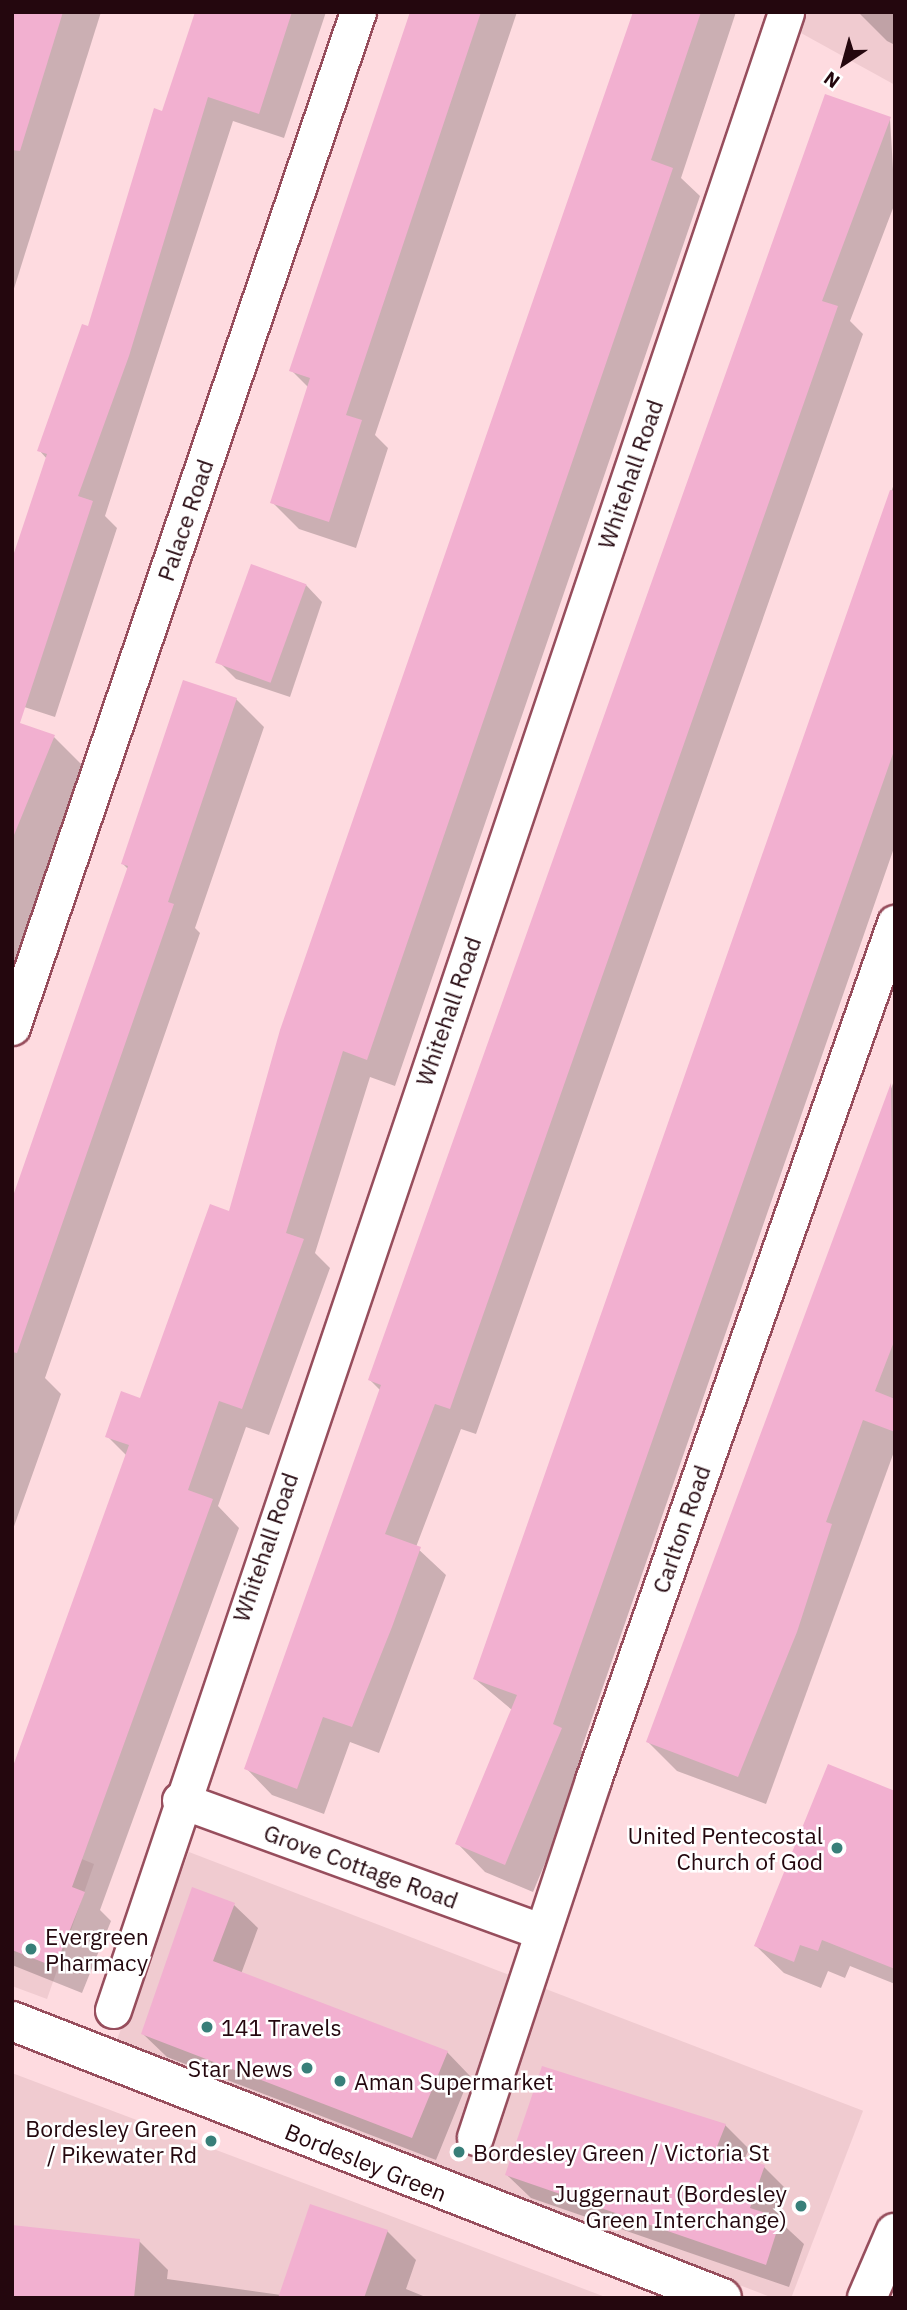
<!DOCTYPE html>
<html>
<head>
<meta charset="utf-8">
<style>
  body { margin:0 }
  #map { position:relative; width:907px; height:2310px; overflow:hidden; background:#fedbe0; font-family:"IBM Plex Sans",sans-serif }
  div>[style] { position:absolute }
  .built>* { inset:0; background:#f0cbd0; transform-origin:0 0 }
  .shadow>* { inset:0; background:#0003 }
  .building>* { inset:0; background:#f2b0d0; transform-origin:0 0 }
  .roads { filter:drop-shadow(2px 0 #974e5d) drop-shadow(-2px 0 #974e5d) drop-shadow(0 2px #974e5d) drop-shadow(0 -2px #974e5d) }
  .minor>* { height:35px; margin:-17.5px; padding:0 17.5px; transform-origin:17.5px; border-radius:17.5px; background:#fff }
  .secondary>* { height:38px; margin:-19px; padding:0 19px; transform-origin:19px; border-radius:19px; background:#fff }
  .dots>* { width:19px; height:19px; translate:-50% -50%; box-sizing:border-box; border:4px solid #fff; border-radius:50% }
  span { translate:-50% -50%; white-space:nowrap; text-align:center; line-height:1.15; -webkit-text-stroke:5px #fff; paint-order:stroke }
  .street-label { font-size:23px; color:#24070e }
  .poi-label { font-size:23px; color:#24070e }
  .right { translate:-100% -50%; text-align:right }
  .left { translate:0 -50%; text-align:left }
  .frame { position:absolute; inset:0; border:14px solid #24070e; pointer-events:none }
  .north { position:absolute; left:809px; top:28px; width:70px; height:70px; -webkit-text-stroke:5px #fff; paint-order:stroke; rotate:216deg; font-size:19px; font-weight:700; line-height:28px; text-align:center; color:#24070e }
  .north::after { content:''; display:block; margin:auto; width:24px; height:32px; background:#24070e; clip-path:polygon(50% 0,100% 100%,50% 72%,0 100%) }
</style>
</head>
<body>
<div id="map">
  <div class="built">
    <i style="clip-path:polygon(763px 12px,895px 12px,895px 85px)"></i>
    <i style="clip-path:polygon(12px 1831px,94px 1864px,47px 1999px,12px 1986px)"></i>
    <i style="left:189px;top:1852px;width:722px;height:207px;rotate:21deg"></i>
    <i style="clip-path:polygon(12px 2073px,608px 2298px,12px 2298px)"></i>
  </div>
  <div class="shadow">
    <i style="clip-path:polygon(12px 12px,101px 12px,12px 295px)"></i>
    <i style="clip-path:polygon(197px 12px,326px 12px,284px 138px,233px 121px,105px 516px,117px 528px,55px 717px,12px 703px,47px 459px,39px 450px,89px 328px)"></i>
    <i style="clip-path:polygon(412px 12px,517px 12px,375px 435px,388px 448px,356px 548px,299px 529px,272px 502px,309px 388px,291px 370px)"></i>
    <i style="clip-path:polygon(634px 12px,736px 12px,681px 178px,700px 196px,395px 1086px,370px 1077px,315px 1253px,330px 1268px,269px 1435px,246px 1427px,218px 1506px,239px 1528px,100px 1910px,111px 1921px,82px 1993px,12px 1965px,12px 1774px,127px 1456px,107px 1436px,141px 1400px,230px 1214px,282px 1030px)"></i>
    <i style="clip-path:polygon(858px 12px,895px 12px,895px 45px,887px 41px)"></i>
    <i style="clip-path:polygon(890px 118px,895px 203px,850px 321px,863px 334px,476px 1434px,461px 1429px,416px 1547px,446px 1575px,379px 1753px,350px 1742px,324px 1814px,272px 1795px,246px 1768px,381px 1391px,370px 1380px)"></i>
    <i style="clip-path:polygon(895px 481px,895px 845px,581px 1750px,589px 1758px,533px 1892px,485px 1872px,457px 1843px,512px 1710px,475px 1679px)"></i>
    <i style="clip-path:polygon(306px 585px,322px 602px,290px 697px,236px 679px,219px 662px)"></i>
    <i style="clip-path:polygon(236px 699px,264px 727px,195px 928px,200px 933px,45px 1378px,61px 1394px,12px 1532px,12px 1203px,129px 870px,123px 864px)"></i>
    <i style="clip-path:polygon(12px 722px,54px 737px,82px 765px,12px 972px)"></i>
    <i style="clip-path:polygon(895px 1078px,895px 1449px,766px 1804px,677px 1771px,648px 1742px)"></i>
    <i style="clip-path:polygon(895px 1793px,895px 1984px,850px 1966px,845px 1978px,828px 1971px,821px 1988px,784px 1973px,756px 1946px)"></i>
    <i style="clip-path:polygon(193px 1889px,234px 1905px,258px 1928px,241px 1974px,447px 2052px,470px 2076px,436px 2160px,167px 2057px,143px 2034px)"></i>
    <i style="clip-path:polygon(725px 2125px,749px 2149px,744px 2160px,764px 2167px,787px 2190px,777px 2219px,804px 2244px,789px 2287px,531px 2198px,507px 2175px)"></i>
    <i style="clip-path:polygon(387px 2231px,416px 2260px,406px 2289px,428px 2298px,12px 2298px,139px 2241px,168px 2270px,167px 2279px,281px 2295px)"></i>
  </div>
  <div class="building">
    <i style="clip-path:polygon(12px 12px,63px 12px,20px 151px,12px 150px)"></i>
    <i style="clip-path:polygon(195px 12px,292px 12px,259px 114px,208px 97px,129px 356px,78px 496px,93px 501px,20px 723px,55px 735px,12px 840px,12px 559px,47px 454px,37px 451px,82px 324px,88px 326px,154px 108px,162px 111px)"></i>
    <i style="clip-path:polygon(410px 12px,481px 12px,346px 415px,362px 420px,329px 522px,270px 503px,310px 378px,289px 371px)"></i>
    <i style="clip-path:polygon(633px 12px,701px 12px,651px 160px,673px 168px,367px 1060px,343px 1051px,286px 1233px,304px 1239px,242px 1409px,219px 1401px,188px 1490px,213px 1499px,72px 1887px,85px 1892px,55px 1967px,12px 1950px,12px 1769px,129px 1445px,105px 1437px,121px 1391px,140px 1398px,210px 1204px,229px 1211px,280px 1030px)"></i>
    <i style="clip-path:polygon(825px 94px,891px 117px,822px 301px,838px 306px,450px 1409px,435px 1404px,385px 1534px,421px 1547px,392px 1627px,352px 1727px,323px 1717px,297px 1789px,244px 1769px,381px 1385px,368px 1380px)"></i>
    <i style="clip-path:polygon(890px 490px,895px 491px,895px 748px,553px 1724px,562px 1728px,505px 1865px,455px 1844px,517px 1695px,473px 1679px)"></i>
    <i style="left:251px;top:564px;width:59px;height:105px;rotate:20deg"></i>
    <i style="clip-path:polygon(183px 680px,237px 698px,168px 902px,174px 904px,17px 1353px,12px 1352px,12px 1199px,128px 866px,121px 864px)"></i>
    <i style="clip-path:polygon(891px 1083px,895px 1339px,875px 1391px,895px 1399px,895px 1432px,863px 1420px,826px 1522px,832px 1524px,797px 1632px,738px 1777px,646px 1742px)"></i>
    <i style="clip-path:polygon(828px 1764px,895px 1791px,895px 1969px,822px 1940px,818px 1951px,800px 1945px,794px 1962px,754px 1946px)"></i>
    <i style="clip-path:polygon(192px 1887px,235px 1903px,213px 1961px,448px 2051px,412px 2138px,141px 2034px)"></i>
    <i style="clip-path:polygon(542px 2066px,726px 2124px,716px 2149px,765px 2165px,750px 2208px,781px 2218px,766px 2265px,505px 2175px)"></i>
    <i style="clip-path:polygon(310px 2204px,388px 2230px,364px 2298px,278px 2298px)"></i>
    <i style="clip-path:polygon(12px 2225px,140px 2239px,134px 2298px,12px 2298px)"></i>
  </div>
  <div class="roads">
    <div class="minor">
      <i style="left:12px;top:1027px;width:1072px;rotate:-71.18deg"></i>
      <i style="left:180px;top:1800px;width:385px;rotate:20deg"></i>
      <i style="left:113px;top:2010px;width:2108px;rotate:-71.38deg"></i>
      <i style="left:475px;top:2137px;width:376px;rotate:-71.7deg"></i>
      <i style="left:593px;top:1780px;width:909px;rotate:-70.59deg"></i>
    </div>
    <div class="secondary">
      <i style="left:12px;top:2021px;width:762px;rotate:21.31deg"></i>
      <i style="left:867px;top:2298px;width:71px;rotate:-66.7deg"></i>
    </div>
  </div>
  <div class="dots">
    <i style="left:837px;top:1848px;background:#387f79"></i>
    <i style="left:31px;top:1949px;background:#387f79"></i>
    <i style="left:207px;top:2027px;background:#387f79"></i>
    <i style="left:307px;top:2068px;background:#387f79"></i>
    <i style="left:340px;top:2081px;background:#387f79"></i>
    <i style="left:211px;top:2141px;background:#387f79"></i>
    <i style="left:459px;top:2152px;background:#387f79"></i>
    <i style="left:801px;top:2206px;background:#387f79"></i>
  </div>
  <div class="street-label">
    <span style="left:630px;top:474px;rotate:-71deg">Whitehall Road</span>
    <span style="left:185px;top:520px;rotate:-71deg">Palace Road</span>
    <span style="left:448px;top:1011px;rotate:-71deg">Whitehall Road</span>
    <span style="left:681px;top:1529px;rotate:-71deg">Carlton Road</span>
    <span style="left:265px;top:1547px;rotate:-71deg">Whitehall Road</span>
    <span style="left:361px;top:1866px;rotate:20deg">Grove Cottage Road</span>
    <span style="left:366px;top:2162px;rotate:22deg">Bordesley Green</span>
  </div>
  <div class="poi-label">
    <span class="right" style="left:823px;top:1848px">United Pentecostal<br>Church of God</span>
    <span class="left" style="left:45px;top:1949px">Evergreen<br>Pharmacy</span>
    <span class="left" style="left:221px;top:2027px">141 Travels</span>
    <span class="right" style="left:293px;top:2068px">Star News</span>
    <span class="left" style="left:354px;top:2081px">Aman Supermarket</span>
    <span class="right" style="left:197px;top:2141px">Bordesley Green<br>/ Pikewater Rd</span>
    <span class="left" style="left:473px;top:2152px">Bordesley Green / Victoria St</span>
    <span class="right" style="left:787px;top:2206px">Juggernaut (Bordesley<br>Green Interchange)</span>
  </div>
  <div class="frame"></div>
  <div class="north">N</div>
</div>
</body>
</html>
